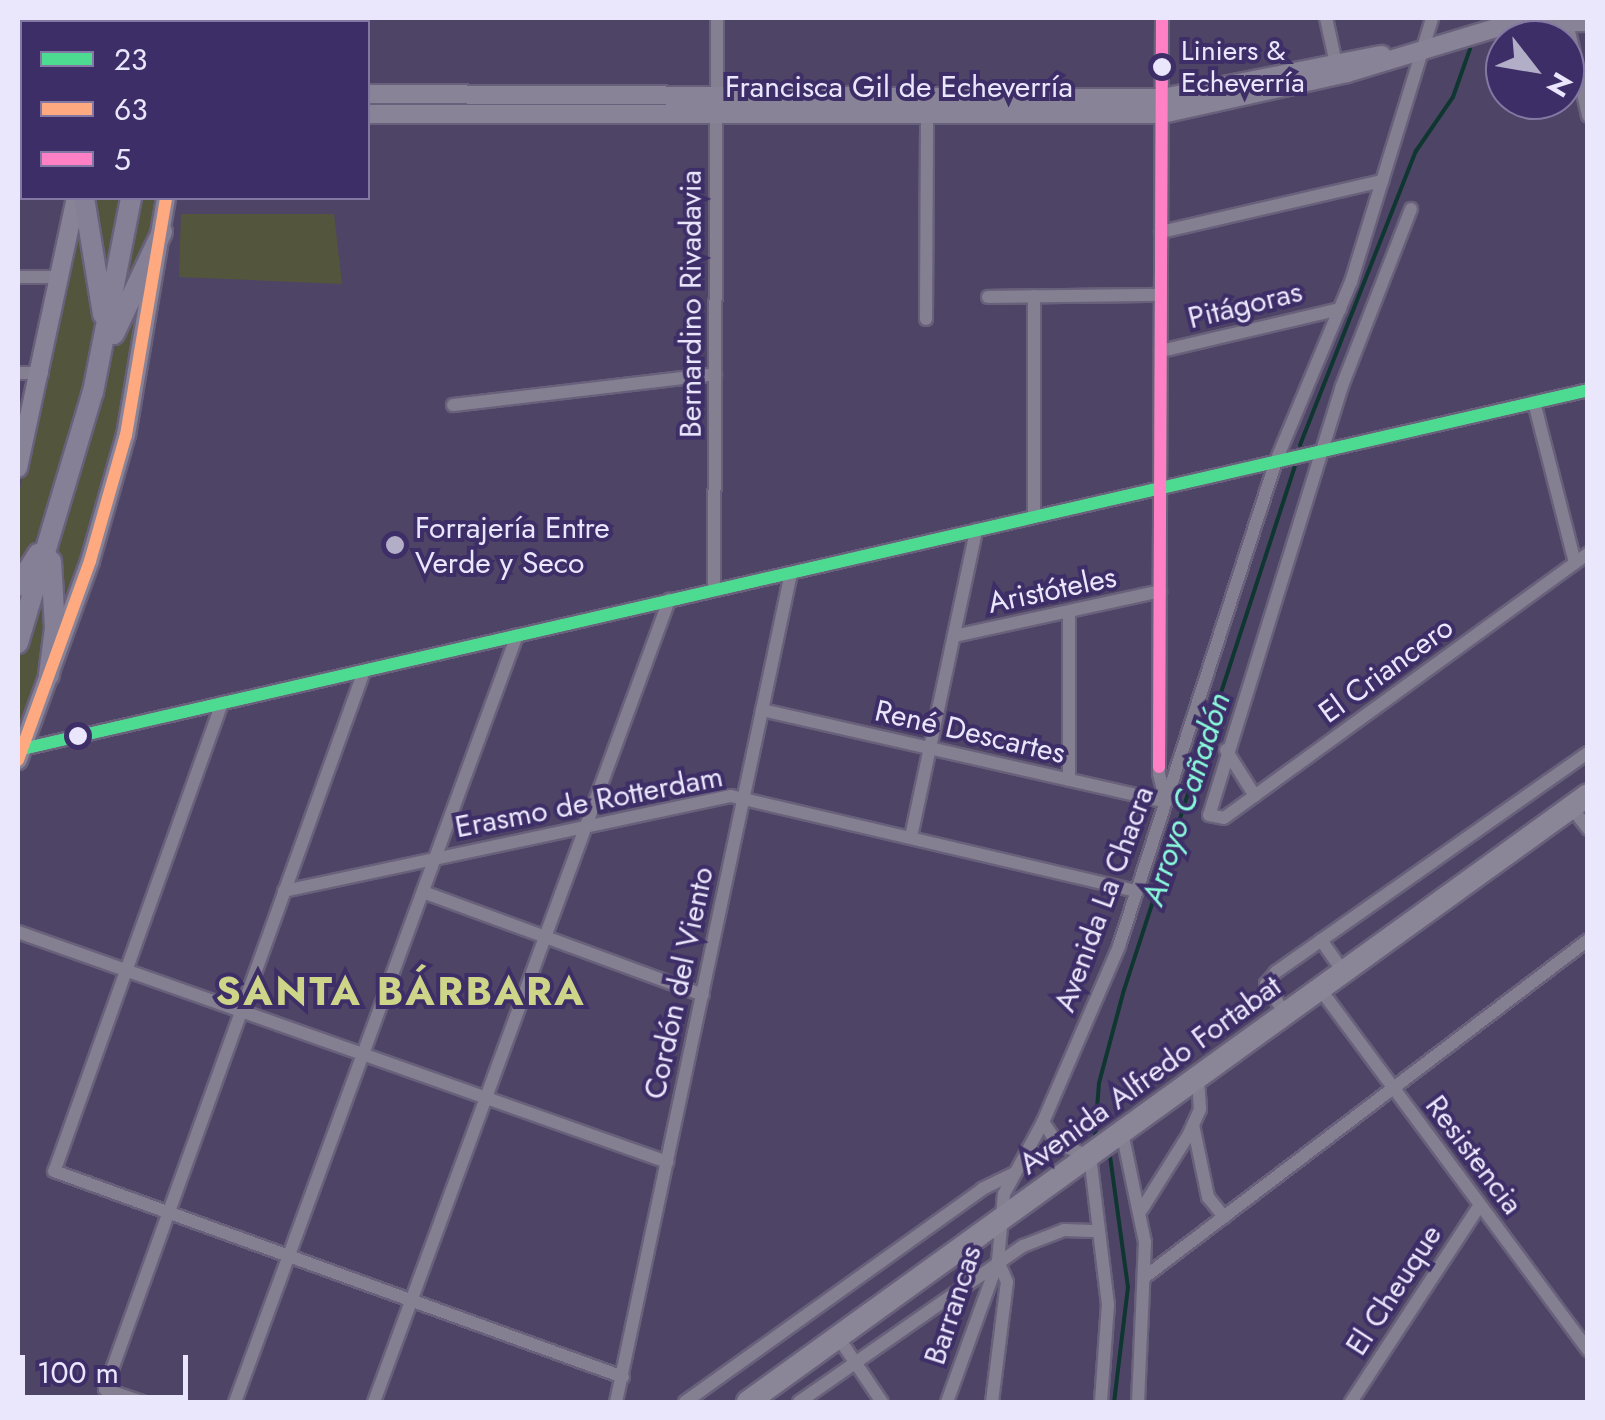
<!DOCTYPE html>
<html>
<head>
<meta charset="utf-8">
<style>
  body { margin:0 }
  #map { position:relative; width:1605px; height:1420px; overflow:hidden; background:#4e4566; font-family:Jost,sans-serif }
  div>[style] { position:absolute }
  .green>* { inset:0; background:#53553c }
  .stream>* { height:4px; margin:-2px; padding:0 2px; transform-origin:2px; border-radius:2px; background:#0f3630 }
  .roads { filter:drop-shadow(2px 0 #69617b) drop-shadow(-2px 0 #69617b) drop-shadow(0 2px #69617b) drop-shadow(0 -2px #69617b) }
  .street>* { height:12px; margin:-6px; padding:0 6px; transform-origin:6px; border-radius:6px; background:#848091 }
  .secondary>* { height:18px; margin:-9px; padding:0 9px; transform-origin:9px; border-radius:9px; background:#888397 }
  .primary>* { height:20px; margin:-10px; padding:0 10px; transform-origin:10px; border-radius:10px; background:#858096 }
  .highway>* { height:22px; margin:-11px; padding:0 11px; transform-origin:11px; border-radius:11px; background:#8a8698 }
  .bus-1>* { height:12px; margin:-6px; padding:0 6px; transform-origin:6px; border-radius:6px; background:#4ddb92 }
  .bus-2>* { height:12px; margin:-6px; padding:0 6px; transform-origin:6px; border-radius:6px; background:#ffa980 }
  .bus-3>* { height:12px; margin:-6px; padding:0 6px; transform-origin:6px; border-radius:6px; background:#ff80c5 }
  .dots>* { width:28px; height:28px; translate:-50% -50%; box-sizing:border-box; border:5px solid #3e2e67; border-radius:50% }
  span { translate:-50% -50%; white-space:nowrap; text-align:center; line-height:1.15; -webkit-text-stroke:8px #3e2e67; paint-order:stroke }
  .bus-label { font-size:28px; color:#eae6fc }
  .left { translate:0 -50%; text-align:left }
  .street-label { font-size:30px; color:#eae6fc }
  .poi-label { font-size:30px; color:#eae6fc }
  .water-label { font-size:32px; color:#89fadb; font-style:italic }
  .district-label { font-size:40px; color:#cdd588; font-weight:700; letter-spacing:2.5px }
  .frame { position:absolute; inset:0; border:20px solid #eae6fc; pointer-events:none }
  .legend { position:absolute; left:20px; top:20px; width:350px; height:180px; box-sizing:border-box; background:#3e2e67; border:2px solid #8378a3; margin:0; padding:12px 18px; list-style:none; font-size:30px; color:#eae6fc }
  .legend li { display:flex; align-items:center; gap:20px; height:50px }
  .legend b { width:50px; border:2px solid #8378a3 }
  .north { position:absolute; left:1485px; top:20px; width:100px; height:100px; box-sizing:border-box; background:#3e2e67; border:2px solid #8378a3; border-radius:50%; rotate:121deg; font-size:28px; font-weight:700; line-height:40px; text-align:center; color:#eae6fc }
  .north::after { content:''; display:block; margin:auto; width:35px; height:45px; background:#b3aec8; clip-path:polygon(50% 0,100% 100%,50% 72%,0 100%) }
  .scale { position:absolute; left:20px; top:1355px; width:168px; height:45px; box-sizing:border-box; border:5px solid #eae6fc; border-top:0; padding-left:12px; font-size:30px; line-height:35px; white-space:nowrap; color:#eae6fc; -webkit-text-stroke:8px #3e2e67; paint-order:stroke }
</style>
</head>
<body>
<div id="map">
  <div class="green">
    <i style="clip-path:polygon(88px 198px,125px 198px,107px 301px)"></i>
    <i style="clip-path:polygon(136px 198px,156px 198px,150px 244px,115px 321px)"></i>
    <i style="clip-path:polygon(80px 204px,98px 305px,93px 353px,58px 488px,18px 579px,18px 498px)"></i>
    <i style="clip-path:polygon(181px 214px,334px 214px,342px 284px,179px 277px)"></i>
    <i style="clip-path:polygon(151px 273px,99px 505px,60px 628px,57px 544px,113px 352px)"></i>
    <i style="clip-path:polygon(47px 569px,50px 647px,18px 742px,18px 657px)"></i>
  </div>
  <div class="stream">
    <i style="left:1300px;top:445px;width:316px;rotate:-68.5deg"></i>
    <i style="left:1416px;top:151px;width:65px;rotate:-55.6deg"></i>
    <i style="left:1453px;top:97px;width:51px;rotate:-70.5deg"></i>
    <i style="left:1095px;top:1136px;width:53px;rotate:-85.7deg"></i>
    <i style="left:1099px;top:1083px;width:96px;rotate:-75deg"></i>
    <i style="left:1124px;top:990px;width:551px;rotate:-71.93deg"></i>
    <i style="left:1110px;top:1156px;width:132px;rotate:82.2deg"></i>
    <i style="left:1128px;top:1287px;width:116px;rotate:96.9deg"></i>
  </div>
  <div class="roads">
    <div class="street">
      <i style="left:1162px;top:18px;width:756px;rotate:90.23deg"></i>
      <i style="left:1159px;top:774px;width:29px;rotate:76deg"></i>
      <i style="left:1326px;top:18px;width:51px;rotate:77.6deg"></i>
      <i style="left:1566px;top:18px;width:100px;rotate:77.3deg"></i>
      <i style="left:18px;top:78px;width:4px"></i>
      <i style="left:1411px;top:209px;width:190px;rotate:111.3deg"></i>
      <i style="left:1342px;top:386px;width:449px;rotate:107.2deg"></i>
      <i style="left:1209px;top:815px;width:15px;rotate:11deg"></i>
      <i style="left:1224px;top:818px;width:450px;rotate:-36deg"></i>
      <i style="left:1161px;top:232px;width:227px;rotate:-13deg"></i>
      <i style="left:18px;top:277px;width:44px"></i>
      <i style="left:1034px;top:296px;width:221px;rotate:90deg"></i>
      <i style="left:988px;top:297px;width:173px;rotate:-0.7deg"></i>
      <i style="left:926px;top:319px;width:209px;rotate:-89.7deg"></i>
      <i style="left:1161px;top:351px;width:184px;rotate:-13.2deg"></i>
      <i style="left:18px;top:373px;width:24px"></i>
      <i style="left:1534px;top:402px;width:166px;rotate:75.7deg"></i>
      <i style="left:453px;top:405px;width:264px;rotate:-6.7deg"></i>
      <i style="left:714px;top:590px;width:572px;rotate:-89.7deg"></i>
      <i style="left:1069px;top:614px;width:166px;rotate:90deg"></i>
      <i style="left:954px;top:636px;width:211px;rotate:-12.3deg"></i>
      <i style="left:222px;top:703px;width:497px;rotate:109.7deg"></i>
      <i style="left:54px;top:1171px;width:605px;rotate:19.9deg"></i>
      <i style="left:762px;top:710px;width:414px;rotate:12.8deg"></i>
      <i style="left:18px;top:750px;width:1611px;rotate:-12.91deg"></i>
      <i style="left:1226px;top:750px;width:54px;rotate:57.8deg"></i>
      <i style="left:1571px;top:807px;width:28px;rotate:52deg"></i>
      <i style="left:911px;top:837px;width:314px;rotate:-78deg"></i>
      <i style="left:284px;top:891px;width:457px;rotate:-12deg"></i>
      <i style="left:731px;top:796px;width:417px;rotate:13.2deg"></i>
      <i style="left:423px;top:892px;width:298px;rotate:20.2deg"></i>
      <i style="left:18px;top:932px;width:689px;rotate:19.51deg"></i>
      <i style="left:1321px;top:940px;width:39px;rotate:55deg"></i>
      <i style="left:1320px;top:989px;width:450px;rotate:53.4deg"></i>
      <i style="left:1285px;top:1014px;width:36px;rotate:-122deg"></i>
      <i style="left:1266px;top:984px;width:16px;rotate:-50deg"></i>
      <i style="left:1276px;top:972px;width:381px;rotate:-35.1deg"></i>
      <i style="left:1043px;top:1122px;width:27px;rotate:56deg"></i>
      <i style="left:1058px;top:1144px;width:34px;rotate:21deg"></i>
      <i style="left:1090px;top:1156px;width:149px;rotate:83.1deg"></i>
      <i style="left:1108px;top:1304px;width:98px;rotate:94.1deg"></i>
      <i style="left:1193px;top:1125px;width:74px;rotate:78.2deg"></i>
      <i style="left:1208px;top:1197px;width:26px;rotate:51deg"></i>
      <i style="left:1122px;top:1132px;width:112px;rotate:78.2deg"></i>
      <i style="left:1145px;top:1242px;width:160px;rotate:92.5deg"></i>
      <i style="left:1142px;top:1209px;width:89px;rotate:-57.9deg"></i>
      <i style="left:1189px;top:1134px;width:27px;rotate:-66deg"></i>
      <i style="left:1200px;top:1109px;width:32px;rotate:-94deg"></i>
      <i style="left:1146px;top:1276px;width:555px;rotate:-37.24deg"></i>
      <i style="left:838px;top:1337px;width:78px;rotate:55.9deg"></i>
      <i style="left:142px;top:1402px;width:39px;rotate:-161deg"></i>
      <i style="left:105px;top:1389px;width:763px;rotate:-70.16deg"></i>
      <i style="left:235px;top:1402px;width:817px;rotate:-69.81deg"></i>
      <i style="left:374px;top:1402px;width:855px;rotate:-69.8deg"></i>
      <i style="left:616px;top:1402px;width:847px;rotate:-78.08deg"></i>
      <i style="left:685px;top:1402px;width:365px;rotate:-35.6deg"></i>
      <i style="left:982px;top:1189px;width:34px;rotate:-26deg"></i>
      <i style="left:799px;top:1402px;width:273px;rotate:-34.9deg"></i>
      <i style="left:1023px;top:1246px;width:44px;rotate:-21.3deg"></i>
      <i style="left:1064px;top:1230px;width:35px;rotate:2deg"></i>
      <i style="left:947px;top:1402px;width:150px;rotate:-70.1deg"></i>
      <i style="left:998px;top:1261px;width:67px;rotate:-84.9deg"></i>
      <i style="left:1004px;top:1194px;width:82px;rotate:-61.6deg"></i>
      <i style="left:1043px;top:1122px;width:192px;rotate:-66.6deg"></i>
      <i style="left:1119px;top:946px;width:510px;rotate:-72.06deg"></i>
      <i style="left:1276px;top:461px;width:194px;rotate:-67.3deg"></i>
      <i style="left:1351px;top:282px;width:276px;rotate:-72.9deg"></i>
      <i style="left:992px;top:1402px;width:121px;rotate:-82.9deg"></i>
      <i style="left:1007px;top:1282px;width:23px;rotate:-113deg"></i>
      <i style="left:1351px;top:1402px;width:235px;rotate:-56.8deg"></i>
    </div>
    <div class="secondary">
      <i style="left:95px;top:22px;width:4px;rotate:-90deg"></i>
      <i style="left:184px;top:22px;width:4px;rotate:-76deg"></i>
      <i style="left:1518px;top:23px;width:70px;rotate:-0.8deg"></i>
      <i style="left:368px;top:94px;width:794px;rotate:0.29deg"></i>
      <i style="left:1162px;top:98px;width:224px;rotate:-11.1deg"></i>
      <i style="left:368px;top:114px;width:794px"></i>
      <i style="left:1162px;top:114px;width:189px;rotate:-12.5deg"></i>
      <i style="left:1347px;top:73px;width:190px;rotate:-16.8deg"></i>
      <i style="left:18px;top:468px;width:276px;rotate:-77.9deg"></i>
      <i style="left:18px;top:760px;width:212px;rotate:-70.1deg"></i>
      <i style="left:90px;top:561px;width:131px;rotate:-74.1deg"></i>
      <i style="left:126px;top:435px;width:240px;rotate:-80.4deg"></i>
    </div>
    <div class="primary">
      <i style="left:153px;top:22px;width:4px;rotate:-90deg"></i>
      <i style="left:84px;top:198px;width:118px;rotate:80.7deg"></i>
      <i style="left:114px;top:334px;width:113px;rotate:-64.8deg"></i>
      <i style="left:18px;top:586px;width:38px;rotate:-58deg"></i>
      <i style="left:18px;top:643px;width:262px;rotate:-73.4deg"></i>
      <i style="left:93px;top:392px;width:198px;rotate:-78.9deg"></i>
      <i style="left:49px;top:675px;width:47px;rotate:-82.7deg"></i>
      <i style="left:55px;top:628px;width:67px;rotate:-93.4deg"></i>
    </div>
    <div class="highway">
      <i style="left:748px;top:1402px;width:1036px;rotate:-35.85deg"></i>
    </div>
  </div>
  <div class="bus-1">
    <i style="left:18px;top:750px;width:1611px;rotate:-12.91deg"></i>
  </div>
  <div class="bus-2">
    <i style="left:18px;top:760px;width:212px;rotate:-70.1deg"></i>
    <i style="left:90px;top:561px;width:131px;rotate:-74.1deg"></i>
    <i style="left:126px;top:435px;width:240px;rotate:-80.4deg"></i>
  </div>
  <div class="bus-3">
    <i style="left:1159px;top:767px;width:749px;rotate:-89.77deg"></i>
  </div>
  <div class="dots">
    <i style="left:1162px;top:67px;background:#eae6fc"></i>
    <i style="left:395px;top:545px;background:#b3aec8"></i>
    <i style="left:78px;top:736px;background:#eae6fc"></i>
  </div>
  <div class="bus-label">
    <span class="left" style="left:1181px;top:67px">Liniers &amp;<br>Echeverría</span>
  </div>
  <div class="street-label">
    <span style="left:899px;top:87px">Francisca Gil de Echeverría</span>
    <span style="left:691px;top:304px;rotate:-90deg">Bernardino Rivadavia</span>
    <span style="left:1245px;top:305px;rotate:-14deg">Pitágoras</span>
    <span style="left:1052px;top:590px;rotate:-12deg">Aristóteles</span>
    <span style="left:1386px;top:670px;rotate:-36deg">El Criancero</span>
    <span style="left:970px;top:732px;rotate:13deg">René Descartes</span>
    <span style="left:589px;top:802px;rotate:-11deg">Erasmo de Rotterdam</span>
    <span style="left:1104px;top:899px;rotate:-70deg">Avenida La Chacra</span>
    <span style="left:679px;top:983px;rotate:-78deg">Cordón del Viento</span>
    <span style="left:1150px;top:1075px;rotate:-36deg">Avenida Alfredo Fortabat</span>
    <span style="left:1474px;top:1155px;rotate:53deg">Resistencia</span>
    <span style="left:1394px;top:1290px;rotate:-57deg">El Cheuque</span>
    <span style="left:953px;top:1305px;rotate:-72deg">Barrancas</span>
  </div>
  <div class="poi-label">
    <span class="left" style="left:415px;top:545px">Forrajería Entre<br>Verde y Seco</span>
  </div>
  <div class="water-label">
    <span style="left:1186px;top:799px;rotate:-72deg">Arroyo Cañadón</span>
  </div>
  <div class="district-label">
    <span style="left:401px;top:991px">SANTA BÁRBARA</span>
  </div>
  <div class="frame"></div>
  <ul class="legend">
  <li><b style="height:12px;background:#4ddb92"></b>23</li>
  <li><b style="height:12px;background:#ffa980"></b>63</li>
  <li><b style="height:12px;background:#ff80c5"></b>5</li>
  </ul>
  <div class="north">N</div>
  <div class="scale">100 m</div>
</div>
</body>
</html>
